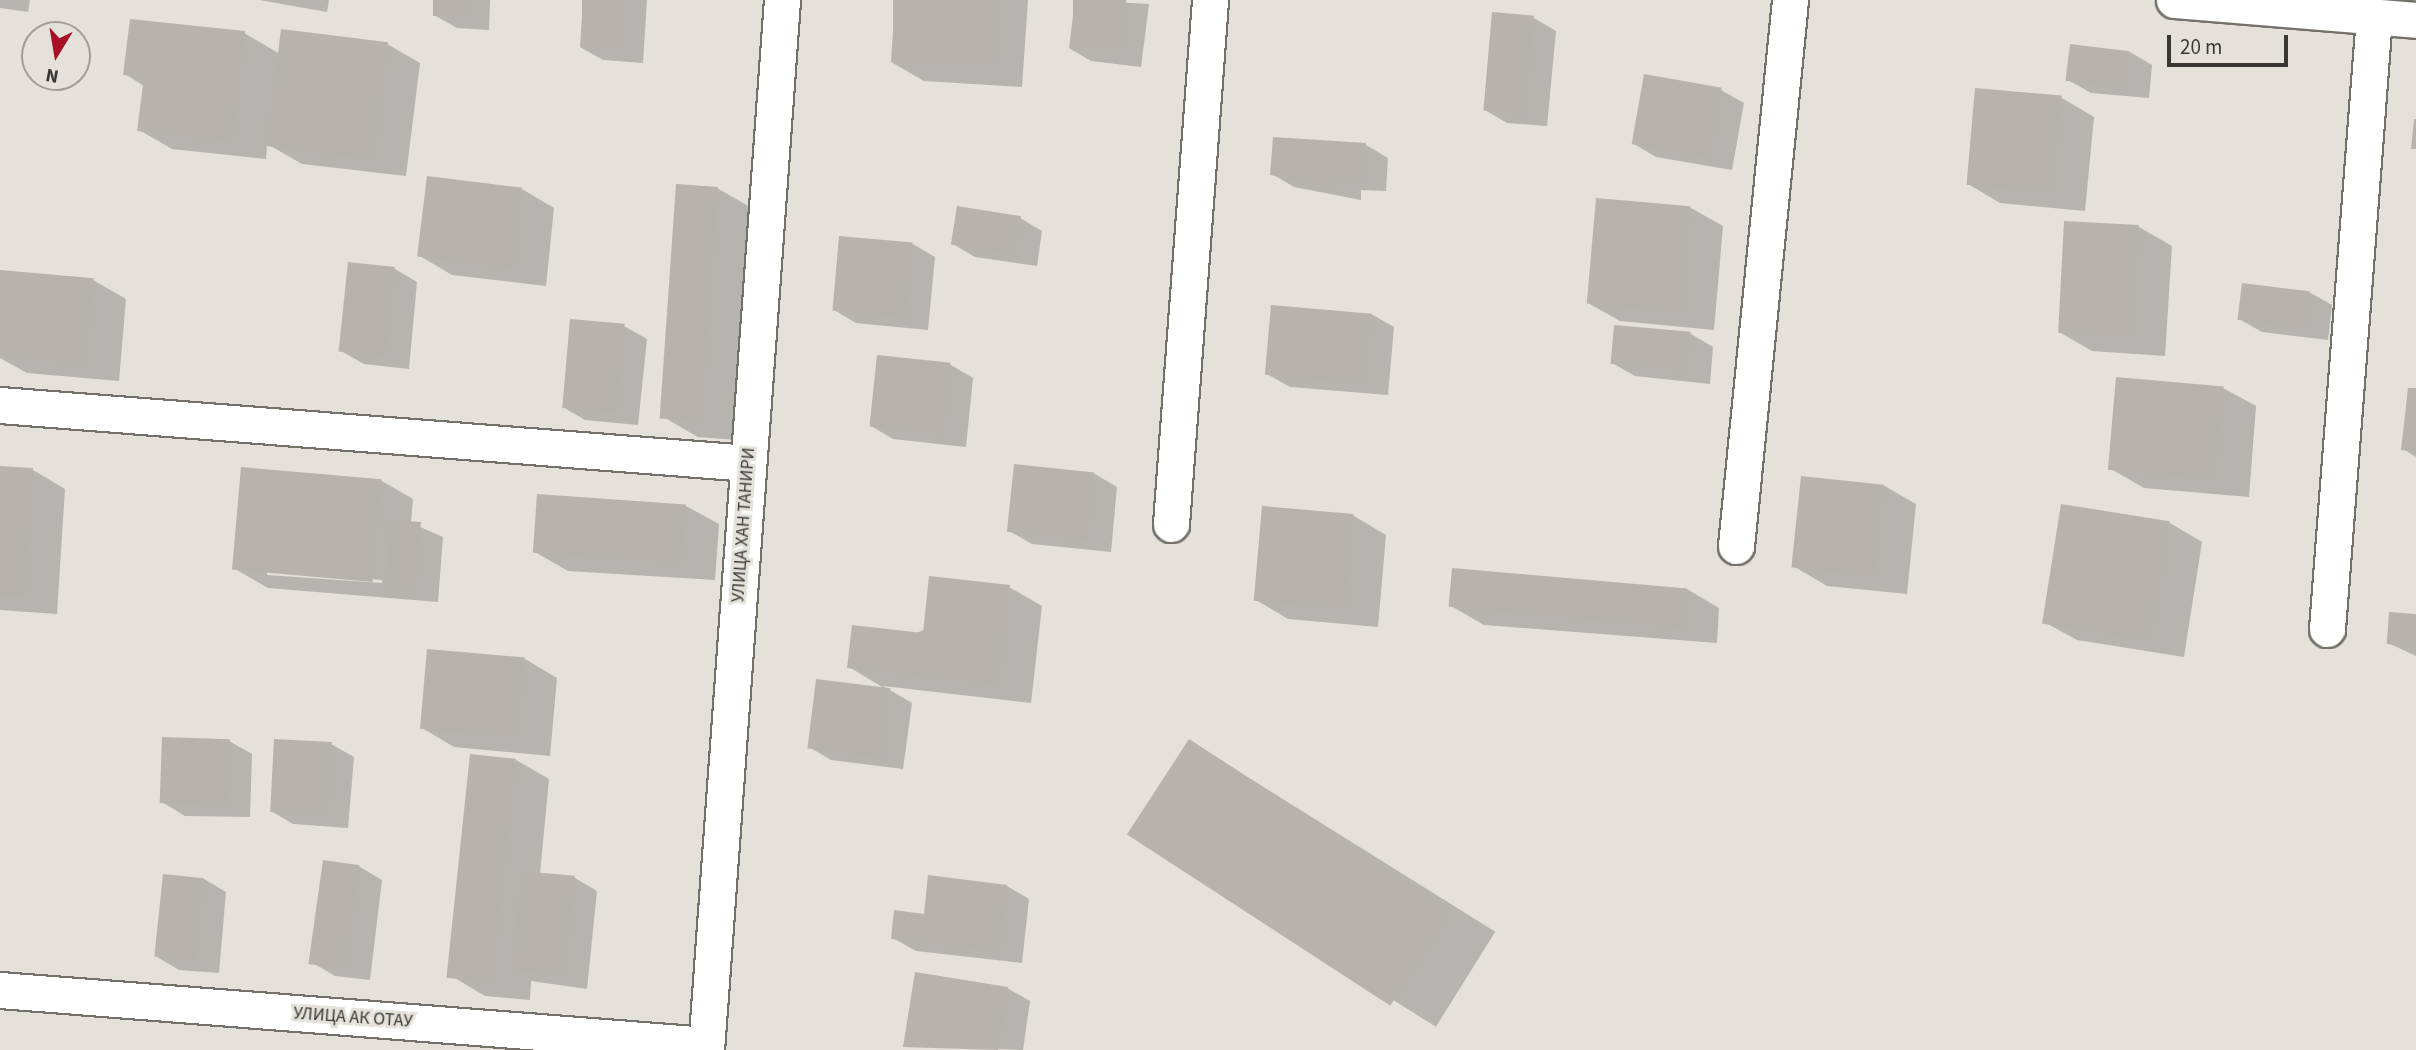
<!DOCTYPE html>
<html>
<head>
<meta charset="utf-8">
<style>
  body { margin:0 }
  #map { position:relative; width:2416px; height:1050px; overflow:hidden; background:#e4e1da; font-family:"Source Sans 3",sans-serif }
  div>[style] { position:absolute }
  .shadow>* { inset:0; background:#0003; transform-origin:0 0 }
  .building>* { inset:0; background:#b5b3ac; transform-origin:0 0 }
  .roads { filter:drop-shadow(2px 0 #73716a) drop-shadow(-2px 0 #73716a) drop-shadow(0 2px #73716a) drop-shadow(0 -2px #73716a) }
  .street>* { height:35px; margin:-17.5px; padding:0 17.5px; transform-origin:17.5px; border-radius:17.5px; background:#fff }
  span { translate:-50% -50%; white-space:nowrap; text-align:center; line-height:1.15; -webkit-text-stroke:6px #e4e1da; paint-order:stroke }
  .street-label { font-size:18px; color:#393835 }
  .north { position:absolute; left:21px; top:21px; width:70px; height:70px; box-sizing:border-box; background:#e4e1da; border:2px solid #a09d98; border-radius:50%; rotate:191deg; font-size:19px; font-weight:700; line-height:28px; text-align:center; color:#393835 }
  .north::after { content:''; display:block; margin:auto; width:24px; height:32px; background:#a81028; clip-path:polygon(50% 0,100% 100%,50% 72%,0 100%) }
  .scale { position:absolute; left:2167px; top:35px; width:121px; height:32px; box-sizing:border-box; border:4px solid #393835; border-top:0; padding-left:9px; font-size:21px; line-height:24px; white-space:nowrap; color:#393835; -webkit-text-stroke:5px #e4e1da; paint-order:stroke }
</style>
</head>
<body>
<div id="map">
  <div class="shadow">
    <i style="clip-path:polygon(0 0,30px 0,28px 12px,0 8px)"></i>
    <i style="clip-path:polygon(259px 0,329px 0,327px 12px)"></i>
    <i style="clip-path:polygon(435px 0,490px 0,489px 30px,457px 28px,434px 15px)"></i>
    <i style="clip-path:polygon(583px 0,647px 0,643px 63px,603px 60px,580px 47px)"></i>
    <i style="clip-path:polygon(895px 0,1028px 0,1022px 87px,924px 81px,891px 62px)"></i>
    <i style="clip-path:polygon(1075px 0,1149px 4px,1141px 67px,1091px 61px,1069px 48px)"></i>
    <i style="clip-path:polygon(1534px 18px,1556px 31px,1547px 126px,1507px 123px,1485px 110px)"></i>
    <i style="clip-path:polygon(244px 33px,280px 54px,387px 44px,420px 63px,406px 176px,302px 164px,267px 144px,266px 159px,172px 149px,139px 130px,144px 86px,125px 74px)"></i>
    <i style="clip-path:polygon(2130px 52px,2152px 65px,2149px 98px,2091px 93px,2068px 80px)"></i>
    <i style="clip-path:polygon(1721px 90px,1744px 103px,1732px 170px,1656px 157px,1634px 144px)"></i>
    <i style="clip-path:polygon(2062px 98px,2094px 117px,2085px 211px,2000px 203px,1968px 184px)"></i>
    <i style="clip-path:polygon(1366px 145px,1388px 158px,1386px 191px,1361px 190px,1361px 200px,1294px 187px,1272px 174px)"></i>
    <i style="clip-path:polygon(717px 188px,750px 207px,737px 440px,698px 437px,665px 418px)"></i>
    <i style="clip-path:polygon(522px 189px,554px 208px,546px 286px,452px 275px,420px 256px)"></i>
    <i style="clip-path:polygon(1691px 208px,1723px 226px,1714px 330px,1620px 321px,1588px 303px)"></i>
    <i style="clip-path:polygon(1020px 218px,1042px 231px,1037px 266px,975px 257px,953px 244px)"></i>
    <i style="clip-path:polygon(2065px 223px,2139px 227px,2172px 246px,2165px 356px,2092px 351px,2059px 332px)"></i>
    <i style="clip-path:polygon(913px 244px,935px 257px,928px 330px,856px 323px,834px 310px)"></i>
    <i style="clip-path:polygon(395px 269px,417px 282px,409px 369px,364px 364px,341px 351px)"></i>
    <i style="clip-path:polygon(93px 280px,126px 299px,119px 381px,27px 373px,0 358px,0 289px)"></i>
    <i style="clip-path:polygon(2309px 292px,2332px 305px,2328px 340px,2262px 332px,2239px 319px)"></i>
    <i style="clip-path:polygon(1371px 314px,1394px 327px,1388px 395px,1290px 387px,1267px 374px)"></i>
    <i style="clip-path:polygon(624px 326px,647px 339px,638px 425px,585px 420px,563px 407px)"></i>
    <i style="clip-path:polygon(1691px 334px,1713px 347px,1710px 384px,1635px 376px,1612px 363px)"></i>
    <i style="clip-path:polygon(878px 357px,951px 365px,973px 378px,966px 447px,893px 439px,871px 426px)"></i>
    <i style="clip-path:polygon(2223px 388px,2256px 406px,2249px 497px,2144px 488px,2111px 469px)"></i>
    <i style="clip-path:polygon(2416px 390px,2416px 457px,2403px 449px)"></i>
    <i style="clip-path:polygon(0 468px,33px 470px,65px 489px,57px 614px,0 610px)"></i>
    <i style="clip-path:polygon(1095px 474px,1117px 487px,1111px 552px,1032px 544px,1009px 531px)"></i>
    <i style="clip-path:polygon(evenodd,380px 480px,413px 499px,411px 523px,443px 537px,438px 602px,268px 588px,235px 569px,380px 480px,267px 571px,382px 580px,382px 583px,267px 575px,267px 571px)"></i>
    <i style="clip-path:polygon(1883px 485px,1916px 504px,1907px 594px,1827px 586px,1795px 567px)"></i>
    <i style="clip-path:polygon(539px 496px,686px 506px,719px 524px,715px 580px,568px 571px,535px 552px)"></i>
    <i style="clip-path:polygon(1354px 516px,1386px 535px,1378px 627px,1288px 619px,1256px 600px)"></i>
    <i style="clip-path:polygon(2170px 523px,2202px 542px,2184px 657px,2077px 640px,2044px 622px)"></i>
    <i style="clip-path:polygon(1009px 587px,1042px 606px,1031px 703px,883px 686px,912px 703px,903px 769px,831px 760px,809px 747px,887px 690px,849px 667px)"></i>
    <i style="clip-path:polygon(1687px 589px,1719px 608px,1717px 643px,1484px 625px,1451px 606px)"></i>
    <i style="clip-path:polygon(2416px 616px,2416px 656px,2388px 643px)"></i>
    <i style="clip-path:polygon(525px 659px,557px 678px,550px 756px,454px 747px,422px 728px)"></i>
    <i style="clip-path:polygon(229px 741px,252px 754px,250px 817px,185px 816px,162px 802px)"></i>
    <i style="left:1190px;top:741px;width:360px;height:112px;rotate:32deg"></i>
    <i style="clip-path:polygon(331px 744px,354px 757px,348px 828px,293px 824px,271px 811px)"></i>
    <i style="clip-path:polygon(516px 760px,549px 779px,540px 874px,575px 878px,597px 891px,587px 989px,531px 981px,530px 1000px,485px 996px,453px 977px)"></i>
    <i style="clip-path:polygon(325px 862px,360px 867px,382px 880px,370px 980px,335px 976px,313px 963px)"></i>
    <i style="clip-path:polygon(165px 876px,204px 879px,226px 892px,219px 973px,179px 970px,157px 957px)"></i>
    <i style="clip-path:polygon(1007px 886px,1029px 899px,1022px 963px,916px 951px,893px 938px,926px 916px)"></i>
    <i style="clip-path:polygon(1007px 988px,1030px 1001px,1023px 1050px,905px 1046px)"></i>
  </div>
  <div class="building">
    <i style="left:433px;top:0;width:34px;height:16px"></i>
    <i style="left:582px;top:0;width:42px;height:48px"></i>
    <i style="left:893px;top:0;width:101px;height:63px"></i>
    <i style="left:1073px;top:0;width:53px;height:49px"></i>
    <i style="left:1492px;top:12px;width:42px;height:99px;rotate:5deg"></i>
    <i style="clip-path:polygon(130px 19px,245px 31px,233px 141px,137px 131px,144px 77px,123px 75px)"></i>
    <i style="left:281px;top:29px;width:108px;height:118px;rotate:7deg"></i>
    <i style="left:2070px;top:44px;width:60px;height:37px;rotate:7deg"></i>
    <i style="left:1644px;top:74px;width:79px;height:71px;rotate:10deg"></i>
    <i style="left:1975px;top:88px;width:87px;height:97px;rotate:5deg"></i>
    <i style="clip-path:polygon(2414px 119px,2416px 119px,2416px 149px,2411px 149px)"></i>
    <i style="clip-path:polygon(1273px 137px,1366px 143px,1364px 179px,1339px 178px,1339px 188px,1270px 175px)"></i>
    <i style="left:427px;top:176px;width:96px;height:81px;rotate:7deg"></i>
    <i style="left:676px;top:184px;width:42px;height:235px;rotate:4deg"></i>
    <i style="left:1596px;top:198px;width:95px;height:106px;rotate:5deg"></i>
    <i style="left:957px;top:206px;width:65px;height:39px;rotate:9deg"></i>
    <i style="left:2064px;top:221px;width:75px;height:112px;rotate:3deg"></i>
    <i style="left:839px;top:236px;width:74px;height:75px;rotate:5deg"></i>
    <i style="left:348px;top:262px;width:47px;height:90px;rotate:6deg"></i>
    <i style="left:0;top:270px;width:94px;height:86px;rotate:5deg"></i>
    <i style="left:2242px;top:283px;width:68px;height:37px;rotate:7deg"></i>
    <i style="left:1271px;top:305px;width:101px;height:70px;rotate:5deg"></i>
    <i style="left:570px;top:319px;width:55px;height:89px;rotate:5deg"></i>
    <i style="left:1614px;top:325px;width:77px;height:39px;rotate:5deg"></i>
    <i style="left:877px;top:355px;width:74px;height:72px;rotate:6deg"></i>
    <i style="left:2116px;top:377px;width:108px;height:93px;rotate:5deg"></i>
    <i style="clip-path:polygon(2408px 388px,2416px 388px,2416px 452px,2401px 450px)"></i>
    <i style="left:1014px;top:464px;width:81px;height:68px;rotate:6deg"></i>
    <i style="clip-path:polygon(0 466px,33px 468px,25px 596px,0 595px)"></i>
    <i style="left:241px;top:467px;width:141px;height:103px;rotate:5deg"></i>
    <i style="left:1801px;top:476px;width:83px;height:92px;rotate:6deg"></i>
    <i style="left:537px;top:494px;width:149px;height:59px;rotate:4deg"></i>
    <i style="left:2061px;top:504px;width:110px;height:121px;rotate:9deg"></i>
    <i style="left:1262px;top:506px;width:92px;height:95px;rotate:5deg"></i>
    <i style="left:391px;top:520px;width:30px;height:68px;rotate:4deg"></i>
    <i style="left:1452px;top:568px;width:236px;height:39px;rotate:5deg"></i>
    <i style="clip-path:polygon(929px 576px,1010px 585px,999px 685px,847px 668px,852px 625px,923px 633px)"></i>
    <i style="left:2389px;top:612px;width:27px;height:32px;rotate:4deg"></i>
    <i style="left:427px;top:649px;width:98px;height:80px;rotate:5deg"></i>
    <i style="left:816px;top:679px;width:75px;height:70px;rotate:7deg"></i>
    <i style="left:162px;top:737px;width:68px;height:66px;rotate:2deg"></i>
    <i style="left:274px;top:739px;width:58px;height:73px;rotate:3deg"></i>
    <i style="left:1189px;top:739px;width:314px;height:114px;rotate:33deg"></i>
    <i style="left:470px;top:754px;width:46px;height:225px;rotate:6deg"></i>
    <i style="left:323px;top:860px;width:37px;height:105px;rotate:8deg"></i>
    <i style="left:521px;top:871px;width:54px;height:100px;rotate:5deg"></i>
    <i style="left:163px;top:874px;width:41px;height:83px;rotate:6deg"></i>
    <i style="clip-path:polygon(928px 875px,1007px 885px,1000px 951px,891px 939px,894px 910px,924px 914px)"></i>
    <i style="clip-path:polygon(915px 972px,1008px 987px,998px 1050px,903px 1047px)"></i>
  </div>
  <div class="roads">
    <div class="street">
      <i style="left:2174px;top:0;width:243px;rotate:4.7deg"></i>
      <i style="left:0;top:405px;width:750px;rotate:4.43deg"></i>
      <i style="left:1171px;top:524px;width:525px;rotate:-85.74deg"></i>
      <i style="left:1736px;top:546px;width:549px;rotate:-84.35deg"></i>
      <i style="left:2327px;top:629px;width:614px;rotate:-85.61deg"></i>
      <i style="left:0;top:990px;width:708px;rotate:4.45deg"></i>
      <i style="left:706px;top:1050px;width:1053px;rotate:-85.86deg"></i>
    </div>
  </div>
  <div class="street-label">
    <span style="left:744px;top:525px;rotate:-86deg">УЛИЦА ХАН ТАНИРИ</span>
    <span style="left:353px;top:1018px;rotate:4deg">УЛИЦА АК ОТАУ</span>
  </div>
  <div class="north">N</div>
  <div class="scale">20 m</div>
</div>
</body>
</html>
